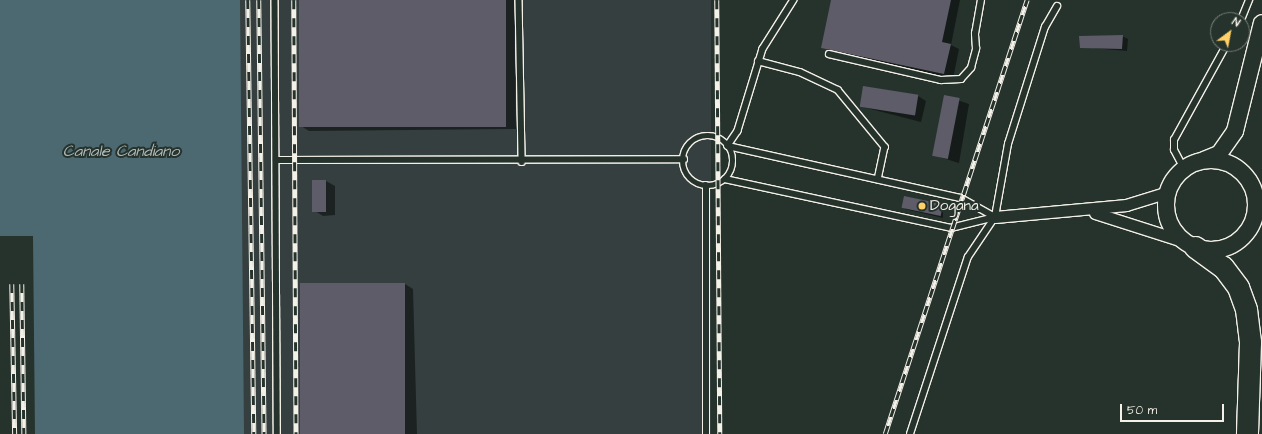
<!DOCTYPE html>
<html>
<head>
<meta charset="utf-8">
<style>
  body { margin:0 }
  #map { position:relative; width:1262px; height:434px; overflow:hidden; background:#26332d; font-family:"Architects Daughter",sans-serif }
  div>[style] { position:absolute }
  .built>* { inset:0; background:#363f3f; transform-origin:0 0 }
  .water>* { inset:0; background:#4c6972 }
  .shadow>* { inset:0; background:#0007 }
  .building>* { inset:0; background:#5d5c68; transform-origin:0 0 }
  .roads { filter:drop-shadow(1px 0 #f4f1e8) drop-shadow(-1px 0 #f4f1e8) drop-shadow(0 1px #f4f1e8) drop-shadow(0 -1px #f4f1e8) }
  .lane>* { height:5.5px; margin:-2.75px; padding:0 2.75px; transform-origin:2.75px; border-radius:2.75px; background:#26332d }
  .lane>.ring { margin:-2.75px; padding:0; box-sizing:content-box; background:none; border:5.5px solid #26332d; border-radius:50% }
  .street>* { height:11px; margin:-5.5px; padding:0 5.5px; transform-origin:5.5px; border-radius:5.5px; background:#26332d }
  .secondary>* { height:16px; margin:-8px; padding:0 8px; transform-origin:8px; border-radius:8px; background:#26332d }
  .secondary>.ring { margin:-8px; padding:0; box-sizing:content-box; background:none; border:16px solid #26332d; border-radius:50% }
  .highway>* { height:21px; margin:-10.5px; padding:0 10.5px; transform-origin:10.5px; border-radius:10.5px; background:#26332d }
  .rail>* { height:4.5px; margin-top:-2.25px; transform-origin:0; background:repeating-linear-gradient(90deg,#26332d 0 9px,#f4f1e8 0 18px); box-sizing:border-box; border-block:1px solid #f4f1e8 }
  .dots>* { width:11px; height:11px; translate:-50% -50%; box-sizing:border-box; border:2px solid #26332d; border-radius:50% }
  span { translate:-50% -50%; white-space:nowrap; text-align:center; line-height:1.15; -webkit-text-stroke:4px #26332d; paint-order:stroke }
  .poi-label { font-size:15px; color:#f4f1e8 }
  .left { translate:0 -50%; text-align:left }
  .water-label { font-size:16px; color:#b1bbb9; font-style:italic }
  .north { position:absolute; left:1210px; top:12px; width:40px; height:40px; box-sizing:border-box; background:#26332d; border:1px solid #787f78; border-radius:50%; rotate:32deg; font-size:11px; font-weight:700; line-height:16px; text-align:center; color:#f4f1e8 }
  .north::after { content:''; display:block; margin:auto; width:14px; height:18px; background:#ffd166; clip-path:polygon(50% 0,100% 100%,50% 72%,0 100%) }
  .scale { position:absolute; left:1120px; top:404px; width:104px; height:18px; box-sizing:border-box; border:2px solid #f4f1e8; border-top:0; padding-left:5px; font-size:12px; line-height:14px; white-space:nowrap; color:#f4f1e8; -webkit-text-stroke:3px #26332d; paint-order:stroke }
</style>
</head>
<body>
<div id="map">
  <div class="built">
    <i style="left:240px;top:0;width:471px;height:434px"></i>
  </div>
  <div class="water">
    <i style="clip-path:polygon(0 0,240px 0,244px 434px,35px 434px,33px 236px,0 236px)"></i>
  </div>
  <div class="shadow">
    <i style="clip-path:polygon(300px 0,514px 0,516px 129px,309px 131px,301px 126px)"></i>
    <i style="clip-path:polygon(832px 0,960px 0,951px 45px,959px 49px,953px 79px,822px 48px)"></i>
    <i style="clip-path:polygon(1122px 36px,1128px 39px,1127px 51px,1081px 47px)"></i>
    <i style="clip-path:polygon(918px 96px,926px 101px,921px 122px,859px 106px)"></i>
    <i style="clip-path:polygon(945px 96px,969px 104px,959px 163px,936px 156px)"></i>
    <i style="clip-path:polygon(314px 181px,326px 181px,335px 186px,335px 215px,323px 216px,315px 211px)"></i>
    <i style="clip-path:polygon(905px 197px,943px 205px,943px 218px,905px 209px)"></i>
    <i style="clip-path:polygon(405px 284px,413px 289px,417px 434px,302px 434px)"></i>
  </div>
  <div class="building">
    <i style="left:299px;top:0;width:207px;height:127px"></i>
    <i style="clip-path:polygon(831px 0,951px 0,942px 42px,951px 44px,944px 74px,821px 48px)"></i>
    <i style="clip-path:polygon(1123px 35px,1122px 49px,1080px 48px,1079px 36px)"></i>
    <i style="left:863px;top:86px;width:56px;height:21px;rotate:9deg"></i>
    <i style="left:944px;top:95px;width:16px;height:62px;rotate:11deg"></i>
    <i style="left:312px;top:180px;width:14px;height:32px"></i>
    <i style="left:904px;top:196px;width:40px;height:12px;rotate:12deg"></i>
    <i style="left:300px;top:283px;width:105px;height:151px"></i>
  </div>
  <div class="roads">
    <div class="lane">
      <i style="left:275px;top:0;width:434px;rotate:89.7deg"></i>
      <i style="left:519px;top:0;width:162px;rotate:88.9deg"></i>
      <i style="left:794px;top:0;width:58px;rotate:122.3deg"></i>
      <i style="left:763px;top:49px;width:86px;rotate:107deg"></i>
      <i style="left:738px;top:131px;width:18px;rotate:124deg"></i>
      <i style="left:728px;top:146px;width:239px;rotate:12.6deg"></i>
      <i style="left:961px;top:198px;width:39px;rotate:29deg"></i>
      <i style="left:1241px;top:20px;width:22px;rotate:-68deg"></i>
      <i style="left:829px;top:54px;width:115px;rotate:13.1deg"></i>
      <i style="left:941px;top:80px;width:20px;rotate:-3deg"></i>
      <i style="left:961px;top:79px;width:15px;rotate:-48deg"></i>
      <i style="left:971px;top:68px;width:20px;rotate:-75deg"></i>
      <i style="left:976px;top:49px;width:15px;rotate:-94deg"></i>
      <i style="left:975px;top:34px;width:35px;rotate:-80deg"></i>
      <i style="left:758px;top:61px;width:43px;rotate:14.7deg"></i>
      <i style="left:800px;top:72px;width:42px;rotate:25.3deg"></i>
      <i style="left:838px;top:90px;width:74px;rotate:50.5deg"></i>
      <i style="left:885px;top:147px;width:33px;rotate:102deg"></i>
      <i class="ring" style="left:683px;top:136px;width:44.5px;height:44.5px"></i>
      <i style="left:278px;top:160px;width:406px;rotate:-0.1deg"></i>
      <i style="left:1184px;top:169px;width:21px;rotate:-118deg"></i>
      <i style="left:1174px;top:150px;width:10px;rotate:-90deg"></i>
      <i style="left:1174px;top:140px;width:110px;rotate:-61.1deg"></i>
      <i style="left:725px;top:179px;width:231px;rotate:12.2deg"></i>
      <i style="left:951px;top:228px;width:45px;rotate:-14deg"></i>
      <i style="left:706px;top:185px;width:249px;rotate:90deg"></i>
      <i style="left:910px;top:434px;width:186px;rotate:-71.9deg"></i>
      <i style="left:968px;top:257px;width:48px;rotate:-56deg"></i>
      <i style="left:995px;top:217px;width:74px;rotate:-79.9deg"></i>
      <i style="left:1008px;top:144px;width:123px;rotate:-72.5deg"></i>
      <i style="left:1045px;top:27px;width:24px;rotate:-60deg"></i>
    </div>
    <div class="street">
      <i style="left:1095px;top:213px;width:92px;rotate:17.7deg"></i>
      <i style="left:995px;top:217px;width:132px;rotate:-5.2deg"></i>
      <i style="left:1126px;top:205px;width:44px;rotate:-17.2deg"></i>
    </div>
    <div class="secondary">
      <i style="left:1204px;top:160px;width:16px;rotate:-22deg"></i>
      <i style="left:1219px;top:154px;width:28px;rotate:-55deg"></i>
      <i style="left:1235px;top:131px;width:111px;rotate:-76deg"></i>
      <i class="ring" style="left:1166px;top:160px;width:74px;height:74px"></i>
    </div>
    <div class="highway">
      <i style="left:1195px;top:247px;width:34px;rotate:36deg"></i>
      <i style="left:1223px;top:267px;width:25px;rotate:53deg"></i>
      <i style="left:1238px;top:287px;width:23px;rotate:70deg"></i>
      <i style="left:1246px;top:309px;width:33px;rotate:83deg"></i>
      <i style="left:1250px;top:342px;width:92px;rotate:91.9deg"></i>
    </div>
  </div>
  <div class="rail">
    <i style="left:248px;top:0;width:434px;rotate:89.2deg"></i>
    <i style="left:259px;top:0;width:434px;rotate:89.3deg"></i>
    <i style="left:294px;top:0;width:434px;rotate:89.7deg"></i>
    <i style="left:717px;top:0;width:434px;rotate:89.6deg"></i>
    <i style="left:12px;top:284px;width:150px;rotate:88.9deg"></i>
    <i style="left:22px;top:284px;width:150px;rotate:89.2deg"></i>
    <i style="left:885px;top:434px;width:457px;rotate:-71.9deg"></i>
  </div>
  <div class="dots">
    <i style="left:922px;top:206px;background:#ffd166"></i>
  </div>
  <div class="poi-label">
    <span class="left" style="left:930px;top:206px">Dogana</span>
  </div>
  <div class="water-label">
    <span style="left:121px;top:151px">Canale Candiano</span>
  </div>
  <div class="north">N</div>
  <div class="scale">50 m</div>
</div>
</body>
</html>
